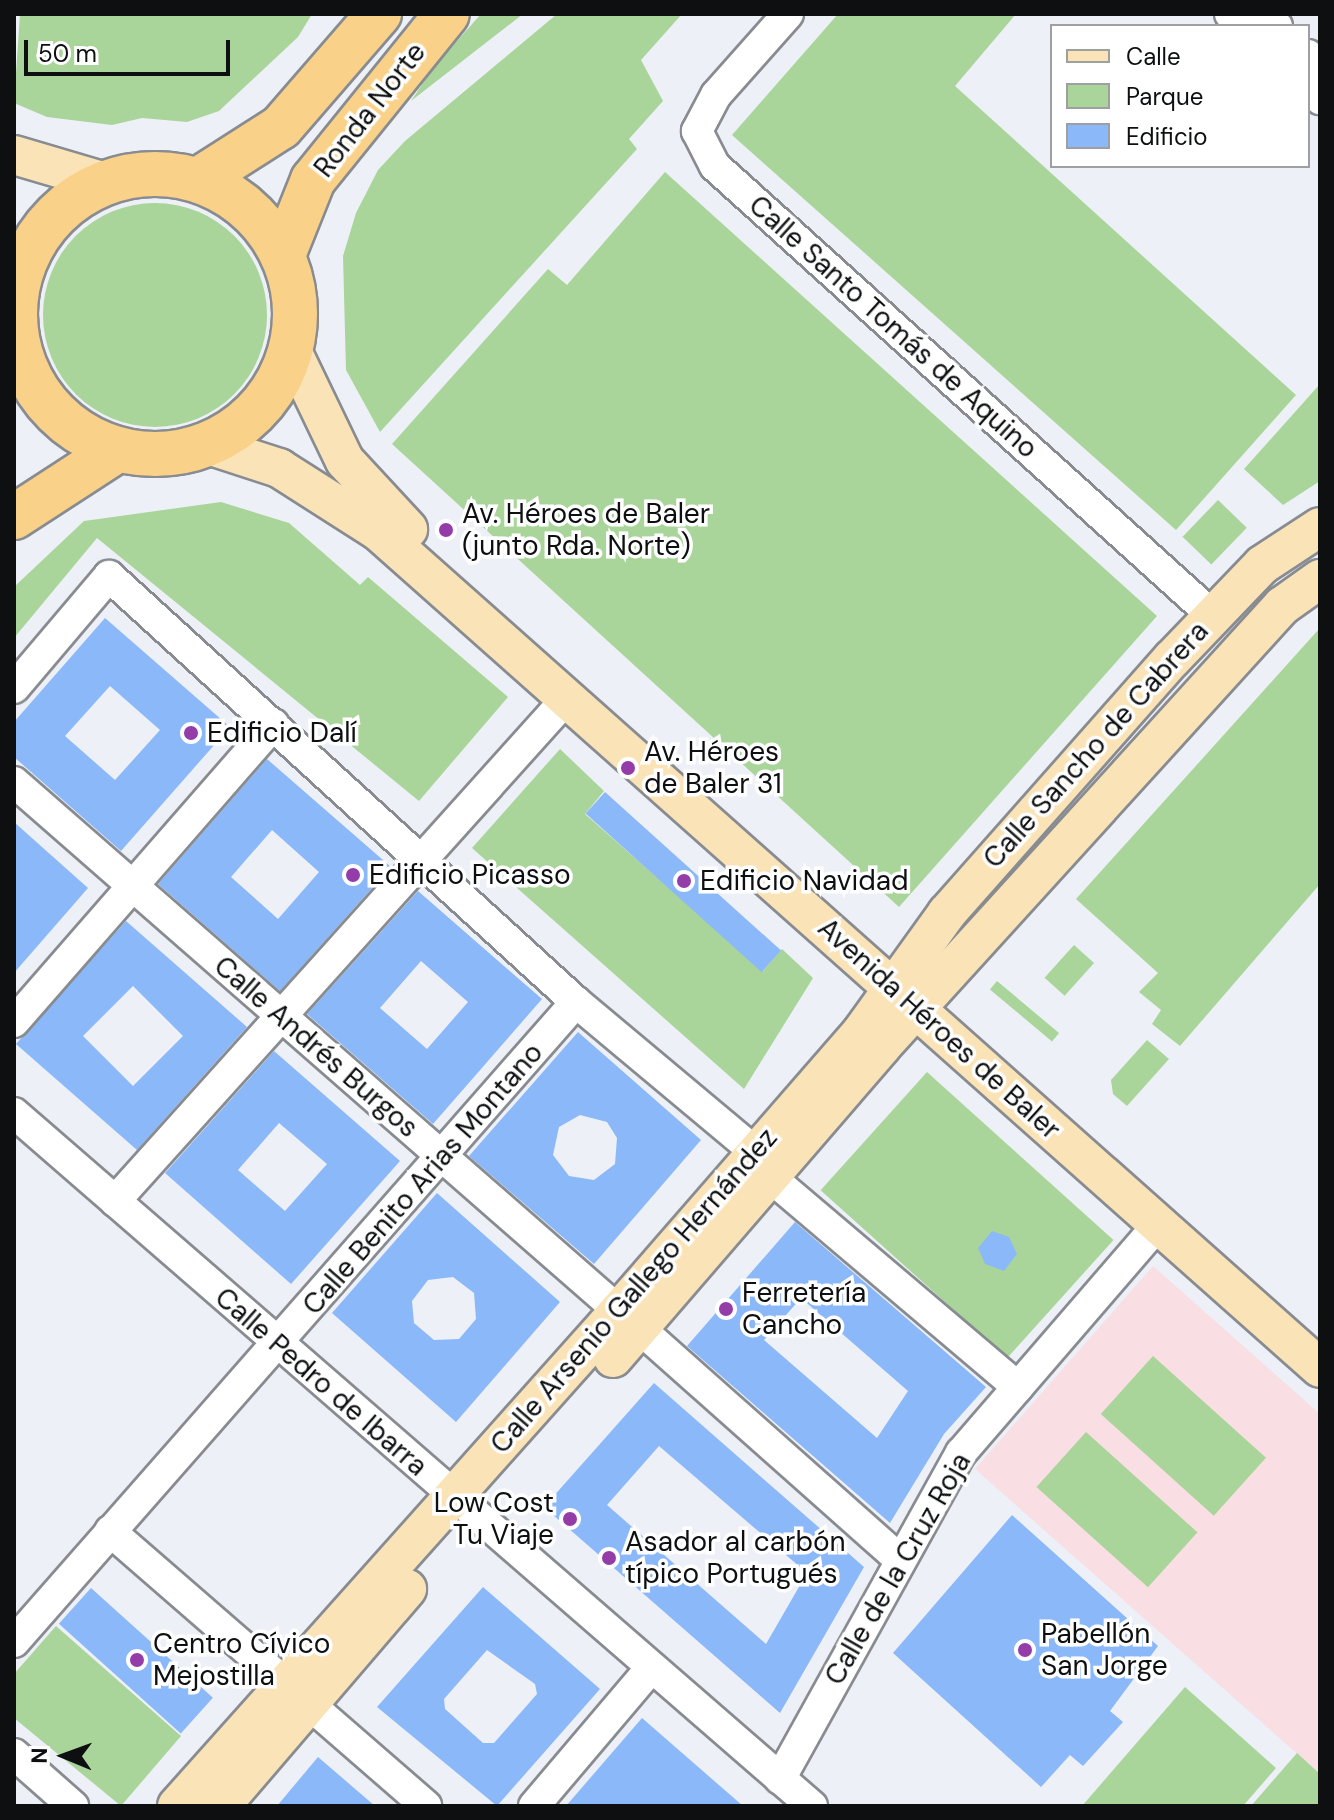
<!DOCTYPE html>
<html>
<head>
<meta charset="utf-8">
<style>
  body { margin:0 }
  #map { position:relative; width:1334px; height:1820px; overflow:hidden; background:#edf0f6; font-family:"DM Sans",sans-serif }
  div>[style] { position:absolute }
  .education>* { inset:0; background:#f9dee3 }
  .green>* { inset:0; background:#a9d59a; transform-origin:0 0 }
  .round { border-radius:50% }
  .building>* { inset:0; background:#8bb8f8; transform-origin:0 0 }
  .roads { filter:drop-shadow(2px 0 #888c91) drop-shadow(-2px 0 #888c91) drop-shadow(0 2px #888c91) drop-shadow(0 -2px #888c91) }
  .minor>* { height:30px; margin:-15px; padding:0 15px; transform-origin:15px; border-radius:15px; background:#fff }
  .major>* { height:38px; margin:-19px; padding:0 19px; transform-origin:19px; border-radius:19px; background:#fbe3b8 }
  .highway>* { height:44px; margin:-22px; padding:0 22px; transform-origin:22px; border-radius:22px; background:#f9d189 }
  .highway>.ring { margin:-22px; padding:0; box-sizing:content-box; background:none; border:44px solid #f9d189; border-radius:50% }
  .dots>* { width:22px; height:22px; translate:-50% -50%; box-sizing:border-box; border:4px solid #fff; border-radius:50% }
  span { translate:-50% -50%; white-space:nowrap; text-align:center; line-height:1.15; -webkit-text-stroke:7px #fff; paint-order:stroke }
  .street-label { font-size:28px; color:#0d0f10 }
  .poi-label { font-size:28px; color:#0d0f10 }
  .left { translate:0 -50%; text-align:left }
  .right { translate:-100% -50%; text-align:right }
  .frame { position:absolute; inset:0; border:16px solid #0d0f10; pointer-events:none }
  .legend { position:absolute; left:1050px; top:24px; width:260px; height:144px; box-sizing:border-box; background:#fff; border:2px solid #9e9f9f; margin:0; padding:10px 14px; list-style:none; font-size:24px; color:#0d0f10 }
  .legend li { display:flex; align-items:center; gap:16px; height:40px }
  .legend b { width:40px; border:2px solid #9e9f9f }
  .north { position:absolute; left:24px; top:1716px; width:80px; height:80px; -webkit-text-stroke:6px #fff; paint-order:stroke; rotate:271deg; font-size:22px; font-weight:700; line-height:32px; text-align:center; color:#0d0f10 }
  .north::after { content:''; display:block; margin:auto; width:28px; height:36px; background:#0d0f10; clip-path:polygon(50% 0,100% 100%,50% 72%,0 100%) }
  .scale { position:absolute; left:24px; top:40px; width:206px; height:36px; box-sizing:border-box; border:4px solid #0d0f10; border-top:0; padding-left:10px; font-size:24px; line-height:28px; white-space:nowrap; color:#0d0f10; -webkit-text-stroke:6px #fff; paint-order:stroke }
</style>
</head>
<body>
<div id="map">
  <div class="education">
    <i style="clip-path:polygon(1153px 1266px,1320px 1414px,1320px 1774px,975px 1469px)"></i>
  </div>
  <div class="green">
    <i style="clip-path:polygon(20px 14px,312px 14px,298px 37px,219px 111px,187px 122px,142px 118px,112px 125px,47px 117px,14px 103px)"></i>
    <i style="clip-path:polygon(481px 14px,523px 14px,411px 101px,434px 67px)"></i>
    <i style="clip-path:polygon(557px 14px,682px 14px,641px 60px,663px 101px,629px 139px,637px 149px,380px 432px,346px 370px,343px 256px,356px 213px,378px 170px,405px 141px)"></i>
    <i style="clip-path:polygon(838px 14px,1016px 14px,955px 86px,1296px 395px,1176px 530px,732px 135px)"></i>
    <i style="clip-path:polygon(665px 172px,1157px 616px,899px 907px,392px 444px,548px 269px,567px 285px)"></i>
    <i class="round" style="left:43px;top:203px;width:224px;height:224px"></i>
    <i style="clip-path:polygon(1320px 384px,1320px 481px,1283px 505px,1244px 469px)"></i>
    <i style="left:1218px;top:500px;width:40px;height:51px;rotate:44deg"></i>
    <i style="clip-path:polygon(221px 502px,289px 523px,360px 585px,368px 577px,508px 697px,419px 801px,97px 538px,14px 638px,14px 587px,84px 521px)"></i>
    <i style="clip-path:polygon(1320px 628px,1320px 884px,1180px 1046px,1152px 1024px,1161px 1010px,1139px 992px,1158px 973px,1076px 899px)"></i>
    <i style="clip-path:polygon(560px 749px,604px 791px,585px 814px,763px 971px,782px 949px,813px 978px,744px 1089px,472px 848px)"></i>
    <i style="left:1074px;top:945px;width:27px;height:44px;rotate:42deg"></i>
    <i style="left:997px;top:981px;width:81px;height:11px;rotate:40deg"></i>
    <i style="clip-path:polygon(1147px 1040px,1169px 1059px,1127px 1106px,1113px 1094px,1111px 1080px)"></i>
    <i style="left:927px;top:1072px;width:251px;height:159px;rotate:42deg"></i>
    <i style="left:1153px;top:1356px;width:152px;height:78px;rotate:42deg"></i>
    <i style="left:1086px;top:1432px;width:150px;height:74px;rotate:42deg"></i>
    <i style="clip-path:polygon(56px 1626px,181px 1736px,121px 1806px,14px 1718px,14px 1674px)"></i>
    <i style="clip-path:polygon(1185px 1687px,1276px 1768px,1243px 1806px,1082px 1806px)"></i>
    <i style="clip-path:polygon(1297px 1753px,1320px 1774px,1320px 1806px,1251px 1806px)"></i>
  </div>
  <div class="building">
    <i style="clip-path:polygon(evenodd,105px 618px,230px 727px,121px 851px,14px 757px,14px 722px,105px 618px,110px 686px,160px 730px,115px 780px,65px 736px,110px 686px)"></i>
    <i style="clip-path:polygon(evenodd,267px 759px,391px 867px,280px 991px,158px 884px,267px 759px,272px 830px,319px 872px,278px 919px,231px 877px,272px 830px)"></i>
    <i style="left:605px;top:792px;width:237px;height:29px;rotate:42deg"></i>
    <i style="clip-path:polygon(14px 822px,88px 888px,14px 973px)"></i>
    <i style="clip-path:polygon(evenodd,418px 891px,542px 999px,433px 1124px,307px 1014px,418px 891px,421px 961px,468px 1002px,427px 1049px,380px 1008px,421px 961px)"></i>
    <i style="clip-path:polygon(evenodd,126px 921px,247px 1027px,137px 1150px,16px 1044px,126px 921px,133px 986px,183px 1036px,133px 1086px,83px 1036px,133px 986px)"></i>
    <i style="clip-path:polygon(evenodd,578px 1032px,701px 1140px,594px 1264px,469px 1156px,578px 1032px,580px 1115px,607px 1122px,617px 1138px,615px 1164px,594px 1180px,569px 1176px,553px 1155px,559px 1127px,580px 1115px)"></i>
    <i style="clip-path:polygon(evenodd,274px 1051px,400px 1161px,291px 1284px,165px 1173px,274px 1051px,279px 1123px,327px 1164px,285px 1211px,238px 1170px,279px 1123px)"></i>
    <i style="clip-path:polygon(evenodd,437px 1193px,560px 1302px,456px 1422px,332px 1313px,437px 1193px,453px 1277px,474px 1293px,476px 1319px,459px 1339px,434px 1340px,414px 1323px,412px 1301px,428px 1280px,453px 1277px)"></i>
    <i style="clip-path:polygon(evenodd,795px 1222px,986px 1387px,944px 1434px,890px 1523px,687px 1346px,795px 1222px,801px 1298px,908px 1391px,877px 1438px,764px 1340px,801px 1298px)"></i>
    <i style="clip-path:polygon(992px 1231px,1009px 1237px,1017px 1254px,1004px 1271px,985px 1264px,978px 1248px)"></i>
    <i style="clip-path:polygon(evenodd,654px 1383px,864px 1567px,780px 1713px,544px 1507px,654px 1383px,659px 1446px,807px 1573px,766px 1644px,607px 1505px,659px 1446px)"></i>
    <i style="clip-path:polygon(1012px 1515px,1158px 1646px,1110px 1711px,1123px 1722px,1083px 1766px,1070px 1755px,1041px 1787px,893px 1653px)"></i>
    <i style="clip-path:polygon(evenodd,483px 1587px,600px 1689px,497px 1806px,377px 1707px,483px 1587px,487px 1650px,535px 1684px,537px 1694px,494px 1743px,483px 1743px,445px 1709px,444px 1699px,487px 1650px)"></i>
    <i style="left:91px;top:1588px;width:164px;height:48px;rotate:42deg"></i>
    <i style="clip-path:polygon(642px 1718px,743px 1806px,566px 1806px)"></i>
    <i style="clip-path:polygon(318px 1757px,375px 1806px,277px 1806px)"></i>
  </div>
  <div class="roads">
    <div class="minor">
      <i style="left:788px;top:14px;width:108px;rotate:131.6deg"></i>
      <i style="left:716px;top:95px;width:41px;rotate:117.8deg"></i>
      <i style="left:697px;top:131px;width:39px;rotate:63deg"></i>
      <i style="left:715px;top:166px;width:670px;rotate:42.1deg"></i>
      <i style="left:1230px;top:14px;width:18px;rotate:41deg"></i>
      <i style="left:1265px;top:14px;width:17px;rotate:45deg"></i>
      <i style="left:1308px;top:55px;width:16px;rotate:43deg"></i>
      <i style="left:1308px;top:86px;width:18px;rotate:47deg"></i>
      <i style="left:14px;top:688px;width:147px;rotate:-49.7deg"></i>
      <i style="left:109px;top:576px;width:632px;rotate:42.37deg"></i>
      <i style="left:576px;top:1002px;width:232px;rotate:39.9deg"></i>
      <i style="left:14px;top:782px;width:804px;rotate:41.17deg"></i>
      <i style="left:14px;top:1022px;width:395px;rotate:-48.9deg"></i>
      <i style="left:14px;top:1113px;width:1057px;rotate:40.97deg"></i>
      <i style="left:770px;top:1177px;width:325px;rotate:40.3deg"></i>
      <i style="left:115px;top:1201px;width:678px;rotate:-48.05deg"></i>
      <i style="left:639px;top:1328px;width:346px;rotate:41.6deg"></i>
      <i style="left:110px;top:1531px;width:419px;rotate:41deg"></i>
      <i style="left:14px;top:1642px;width:852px;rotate:-48.71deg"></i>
      <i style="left:14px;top:1754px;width:79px;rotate:41.4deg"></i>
      <i style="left:780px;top:1779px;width:373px;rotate:-61deg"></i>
      <i style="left:961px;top:1453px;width:301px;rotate:-49.2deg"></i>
      <i style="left:534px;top:1806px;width:181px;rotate:-49.7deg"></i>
    </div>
    <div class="major">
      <i style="left:14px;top:155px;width:96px;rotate:16.4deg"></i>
      <i style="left:14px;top:258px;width:16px;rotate:63deg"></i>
      <i style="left:291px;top:349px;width:124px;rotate:64.3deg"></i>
      <i style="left:345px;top:461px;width:93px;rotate:47.2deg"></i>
      <i style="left:208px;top:445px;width:75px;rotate:17.9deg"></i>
      <i style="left:279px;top:468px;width:117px;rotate:32.5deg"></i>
      <i style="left:378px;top:531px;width:1260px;rotate:41.62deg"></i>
      <i style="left:613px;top:1358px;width:412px;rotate:-49.2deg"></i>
      <i style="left:882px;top:1046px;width:595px;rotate:-47.73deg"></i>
      <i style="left:1282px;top:606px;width:47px;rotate:-35.4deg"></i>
      <i style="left:177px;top:1806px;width:664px;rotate:-48.24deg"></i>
      <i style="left:619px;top:1311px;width:372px;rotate:-49deg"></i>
      <i style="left:863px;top:1030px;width:144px;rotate:-54.3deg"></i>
      <i style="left:947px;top:913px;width:339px;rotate:-48.5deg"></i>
      <i style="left:1172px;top:659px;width:130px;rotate:-46.2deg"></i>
      <i style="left:1262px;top:565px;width:69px;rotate:-33.2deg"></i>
      <i style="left:221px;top:1806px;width:286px;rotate:-49.4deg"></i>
    </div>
    <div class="highway">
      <i class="ring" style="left:15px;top:174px;width:236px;height:236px"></i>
      <i style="left:198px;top:180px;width:98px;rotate:-32.6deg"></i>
      <i style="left:281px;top:127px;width:150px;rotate:-49.1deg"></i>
      <i style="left:283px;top:255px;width:81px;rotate:-68.2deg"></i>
      <i style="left:313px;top:180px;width:213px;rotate:-51.1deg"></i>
      <i style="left:14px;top:517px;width:123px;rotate:-33deg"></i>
    </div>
  </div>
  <div class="dots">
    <i style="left:446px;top:530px;background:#943ca8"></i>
    <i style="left:191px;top:733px;background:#943ca8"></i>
    <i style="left:628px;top:768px;background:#943ca8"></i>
    <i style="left:353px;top:875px;background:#943ca8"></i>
    <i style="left:684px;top:881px;background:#943ca8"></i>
    <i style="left:726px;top:1309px;background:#943ca8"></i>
    <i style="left:570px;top:1519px;background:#943ca8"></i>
    <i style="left:609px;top:1558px;background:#943ca8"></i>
    <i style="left:1025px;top:1650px;background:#943ca8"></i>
    <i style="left:137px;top:1660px;background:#943ca8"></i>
  </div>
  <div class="street-label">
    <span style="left:370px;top:110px;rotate:-52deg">Ronda Norte</span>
    <span style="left:893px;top:327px;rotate:42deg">Calle Santo Tomás de Aquino</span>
    <span style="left:1096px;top:745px;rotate:-48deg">Calle Sancho de Cabrera</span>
    <span style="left:939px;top:1029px;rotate:42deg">Avenida Héroes de Baler</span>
    <span style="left:316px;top:1047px;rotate:41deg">Calle Andrés Burgos</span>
    <span style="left:423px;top:1179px;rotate:-49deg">Calle Benito Arias Montano</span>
    <span style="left:634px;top:1291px;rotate:-49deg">Calle Arsenio Gallego Hernández</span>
    <span style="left:321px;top:1382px;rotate:41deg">Calle Pedro de Ibarra</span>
    <span style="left:898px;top:1569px;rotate:-60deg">Calle de la Cruz Roja</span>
  </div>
  <div class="poi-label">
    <span class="left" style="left:462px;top:530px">Av. Héroes de Baler<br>(junto Rda. Norte)</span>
    <span class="left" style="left:207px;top:733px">Edificio Dalí</span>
    <span class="left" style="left:644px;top:768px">Av. Héroes<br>de Baler 31</span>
    <span class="left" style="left:369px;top:875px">Edificio Picasso</span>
    <span class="left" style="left:700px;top:881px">Edificio Navidad</span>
    <span class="left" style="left:742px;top:1309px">Ferretería<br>Cancho</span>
    <span class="right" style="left:554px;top:1519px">Low Cost<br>Tu Viaje</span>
    <span class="left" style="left:625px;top:1558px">Asador al carbón<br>típico Portugués</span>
    <span class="left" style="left:1041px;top:1650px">Pabellón<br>San Jorge</span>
    <span class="left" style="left:153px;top:1660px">Centro Cívico<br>Mejostilla</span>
  </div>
  <div class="frame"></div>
  <ul class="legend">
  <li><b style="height:10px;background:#fbe3b8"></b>Calle</li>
  <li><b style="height:22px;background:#a9d59a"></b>Parque</li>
  <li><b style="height:22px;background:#8bb8f8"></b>Edificio</li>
  </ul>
  <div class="north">N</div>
  <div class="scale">50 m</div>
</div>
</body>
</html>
